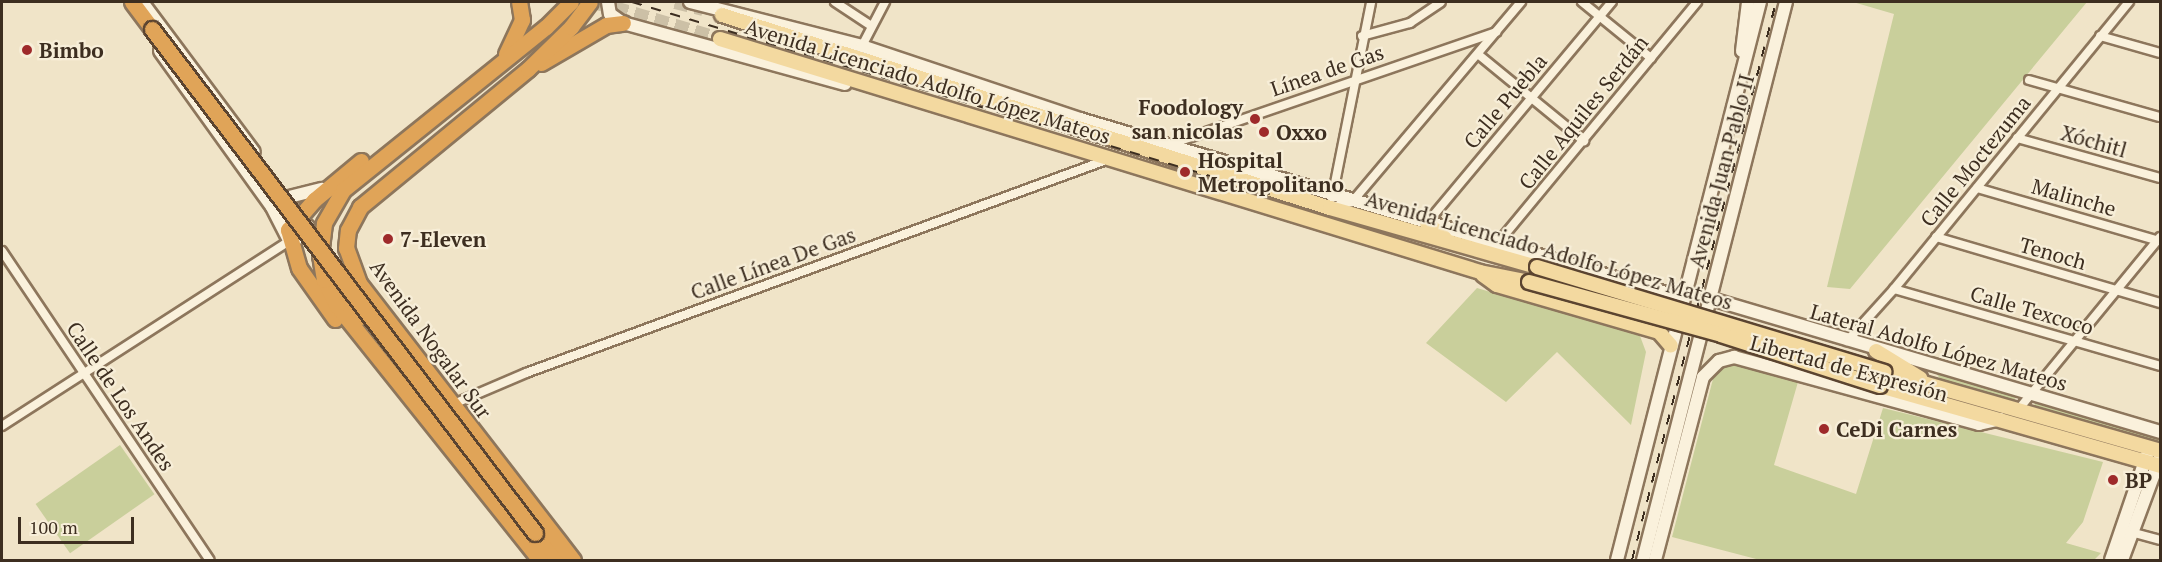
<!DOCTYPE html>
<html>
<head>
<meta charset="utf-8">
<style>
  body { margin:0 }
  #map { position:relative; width:2162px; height:562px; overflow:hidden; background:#f0e4c8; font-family:"PT Serif",serif }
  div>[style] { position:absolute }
  .green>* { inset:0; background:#c9cf9b; transform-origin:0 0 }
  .primary-tunnel>* { height:14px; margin-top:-7px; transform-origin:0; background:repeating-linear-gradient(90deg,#ccc0a6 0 14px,transparent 0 21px) }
  .roads { filter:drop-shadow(2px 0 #8d765c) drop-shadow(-2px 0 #8d765c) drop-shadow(0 2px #8d765c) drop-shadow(0 -2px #8d765c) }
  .street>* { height:8px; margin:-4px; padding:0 4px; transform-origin:4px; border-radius:4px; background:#faf1dc }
  .secondary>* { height:12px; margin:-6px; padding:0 6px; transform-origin:6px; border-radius:6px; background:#faf1dc }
  .primary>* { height:14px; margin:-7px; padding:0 7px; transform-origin:7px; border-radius:7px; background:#f3d9a0 }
  .highway>* { height:15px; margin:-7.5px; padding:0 7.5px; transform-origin:7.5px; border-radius:7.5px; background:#e0a458 }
  .rail>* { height:2px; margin-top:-1px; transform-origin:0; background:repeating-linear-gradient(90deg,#3d2e20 0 10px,transparent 0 20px) }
  .bridges { filter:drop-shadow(2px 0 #5b4430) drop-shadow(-2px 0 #5b4430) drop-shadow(0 2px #5b4430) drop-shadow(0 -2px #5b4430) }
  .primary-bridge>* { height:14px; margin:-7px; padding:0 7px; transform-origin:7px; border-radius:7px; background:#f3d9a0 }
  .highway-bridge>* { height:15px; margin:-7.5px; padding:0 7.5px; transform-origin:7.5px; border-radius:7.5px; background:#e0a458 }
  .dots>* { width:16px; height:16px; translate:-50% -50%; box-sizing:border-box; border:3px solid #f7eed8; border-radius:50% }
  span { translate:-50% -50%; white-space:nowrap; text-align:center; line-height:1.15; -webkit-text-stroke:4.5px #f7eed8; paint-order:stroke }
  .poi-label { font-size:21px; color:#3d2e20; font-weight:700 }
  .left { translate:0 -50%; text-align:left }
  .right { translate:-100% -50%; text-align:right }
  .street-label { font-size:21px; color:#3d2e20 }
  .frame { position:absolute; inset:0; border:3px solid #3d2e20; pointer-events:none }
  .scale { position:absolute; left:18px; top:517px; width:116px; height:27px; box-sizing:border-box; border:3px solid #3d2e20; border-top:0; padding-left:8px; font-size:18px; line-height:21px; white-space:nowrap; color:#3d2e20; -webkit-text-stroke:4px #f7eed8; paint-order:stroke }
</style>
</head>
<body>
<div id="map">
  <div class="green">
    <i style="clip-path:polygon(1853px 2px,2087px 2px,1850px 289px,1827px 287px,1894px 14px)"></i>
    <i style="clip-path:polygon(1477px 288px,1640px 336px,1646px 352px,1631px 425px,1557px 352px,1506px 402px,1426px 343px)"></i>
    <i style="clip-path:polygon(1739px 361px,1798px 382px,1774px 465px,1856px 494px,1883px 408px,2103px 462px,2083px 522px,2066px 543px,2101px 553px,2094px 560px,1760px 560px,1672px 537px,1713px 379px,1722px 369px)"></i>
    <i style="clip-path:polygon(1933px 369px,2017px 395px,2018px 397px,2012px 400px,1941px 380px)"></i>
    <i style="clip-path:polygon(2034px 400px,2160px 434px,2160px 444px,2035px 407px)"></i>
    <i style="left:120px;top:445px;width:60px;height:103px;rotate:55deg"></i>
  </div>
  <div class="primary-tunnel">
    <i style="left:594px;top:2px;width:131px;rotate:16.4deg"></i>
    <i style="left:675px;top:2px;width:29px;rotate:14deg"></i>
  </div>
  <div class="roads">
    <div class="street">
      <i style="left:835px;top:2px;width:42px;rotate:33.3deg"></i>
      <i style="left:1582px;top:2px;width:89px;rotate:39.1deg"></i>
      <i style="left:1362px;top:36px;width:50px;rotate:-15.2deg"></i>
      <i style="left:1410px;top:23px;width:37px;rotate:-34deg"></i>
      <i style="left:2100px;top:36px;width:62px;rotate:15.8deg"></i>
      <i style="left:862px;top:46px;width:50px;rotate:-62.4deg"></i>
      <i style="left:1479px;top:55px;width:136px;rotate:39.3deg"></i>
      <i style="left:2029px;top:80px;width:136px;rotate:15.8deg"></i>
      <i style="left:2017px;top:138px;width:148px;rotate:15.6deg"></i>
      <i style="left:1171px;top:144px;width:344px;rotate:-19deg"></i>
      <i style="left:1977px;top:188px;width:191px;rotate:16.2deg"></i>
      <i style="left:1332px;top:198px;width:200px;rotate:-78.7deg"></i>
      <i style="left:1332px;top:207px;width:21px;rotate:-14deg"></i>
      <i style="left:1352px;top:202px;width:262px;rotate:-49.8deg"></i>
      <i style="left:1427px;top:223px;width:288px;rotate:-50.1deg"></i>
      <i style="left:1936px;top:237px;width:234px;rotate:16.4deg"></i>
      <i style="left:1497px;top:244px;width:314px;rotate:-50.4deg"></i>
      <i style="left:2px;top:251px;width:372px;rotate:56.1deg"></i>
      <i style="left:1894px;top:289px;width:277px;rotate:16.1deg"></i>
      <i style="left:1847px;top:341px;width:70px;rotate:-47.9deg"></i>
      <i style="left:1894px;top:289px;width:371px;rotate:-50.7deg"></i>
      <i style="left:451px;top:405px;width:82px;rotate:-23.1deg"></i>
      <i style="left:526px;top:373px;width:621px;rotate:-20.16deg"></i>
      <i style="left:2018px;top:410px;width:224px;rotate:-50.6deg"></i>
      <i style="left:2px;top:426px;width:341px;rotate:-32.8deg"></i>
      <i style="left:2127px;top:531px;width:34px;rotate:15deg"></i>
    </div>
    <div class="secondary">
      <i style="left:142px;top:2px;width:187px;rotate:53.3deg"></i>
      <i style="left:608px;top:2px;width:12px;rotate:81deg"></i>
      <i style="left:610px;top:14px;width:16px;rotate:35deg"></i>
      <i style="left:623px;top:23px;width:230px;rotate:15.4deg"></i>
      <i style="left:690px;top:2px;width:178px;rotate:14.3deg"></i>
      <i style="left:862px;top:46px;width:230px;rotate:18.5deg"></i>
      <i style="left:1080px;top:119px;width:629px;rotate:16.53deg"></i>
      <i style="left:160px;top:51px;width:192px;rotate:54.3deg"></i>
      <i style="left:272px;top:207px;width:38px;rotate:63deg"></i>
      <i style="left:289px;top:241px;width:18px;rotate:-19deg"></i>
      <i style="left:306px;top:235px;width:9px;rotate:-77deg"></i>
      <i style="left:1742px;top:51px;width:49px;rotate:-83deg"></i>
      <i style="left:289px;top:197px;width:34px;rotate:-14deg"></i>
      <i style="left:1708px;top:298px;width:471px;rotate:16.5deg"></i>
      <i style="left:1617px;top:560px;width:576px;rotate:-75.63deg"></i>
      <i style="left:1643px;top:560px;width:576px;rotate:-75.63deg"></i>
      <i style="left:1655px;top:560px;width:189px;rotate:-75.3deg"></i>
      <i style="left:1703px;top:377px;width:23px;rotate:-45deg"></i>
      <i style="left:1719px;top:361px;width:16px;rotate:-15deg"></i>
      <i style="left:1734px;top:357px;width:254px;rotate:15.3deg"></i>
      <i style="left:1979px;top:424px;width:22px;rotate:-13deg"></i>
      <i style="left:2111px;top:560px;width:111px;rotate:-71.1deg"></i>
      <i style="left:2122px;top:560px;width:109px;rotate:-69.6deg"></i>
    </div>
    <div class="primary">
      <i style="left:722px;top:15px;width:638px;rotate:17.61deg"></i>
      <i style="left:1330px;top:208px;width:215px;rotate:15.9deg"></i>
      <i style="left:720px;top:39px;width:795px;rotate:17.04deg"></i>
      <i style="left:1480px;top:272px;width:50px;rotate:11.5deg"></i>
      <i style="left:1427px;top:223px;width:23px;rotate:40deg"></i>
      <i style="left:1483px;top:275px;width:17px;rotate:36deg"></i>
      <i style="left:1497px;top:285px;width:169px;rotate:16.2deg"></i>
      <i style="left:1659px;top:332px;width:18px;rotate:49deg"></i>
      <i style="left:1876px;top:351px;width:52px;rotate:31.5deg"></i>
      <i style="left:1885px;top:372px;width:286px;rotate:16deg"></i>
      <i style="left:1880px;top:386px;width:291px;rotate:15.9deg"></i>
    </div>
    <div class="highway">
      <i style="left:132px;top:2px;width:34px;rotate:53deg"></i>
      <i style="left:506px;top:54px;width:38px;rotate:-65deg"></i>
      <i style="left:522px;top:20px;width:18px;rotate:-99deg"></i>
      <i style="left:541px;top:63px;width:75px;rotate:-30.3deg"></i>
      <i style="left:606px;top:25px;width:17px;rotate:-7deg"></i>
      <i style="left:358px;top:318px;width:27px;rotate:-121deg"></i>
      <i style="left:344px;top:295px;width:11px;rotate:-63deg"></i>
      <i style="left:349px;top:285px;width:10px;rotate:-11deg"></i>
      <i style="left:335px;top:319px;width:62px;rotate:-125.2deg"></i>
      <i style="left:299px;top:268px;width:40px;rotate:-106deg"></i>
      <i style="left:288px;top:230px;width:40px;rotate:-49deg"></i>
      <i style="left:314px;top:200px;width:61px;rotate:-39.7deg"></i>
      <i style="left:535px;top:533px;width:35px;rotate:51deg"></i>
      <i style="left:540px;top:560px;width:325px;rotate:-128.6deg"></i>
      <i style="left:337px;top:306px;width:29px;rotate:-117deg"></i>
      <i style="left:324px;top:280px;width:24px;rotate:-99deg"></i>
      <i style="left:320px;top:256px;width:33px;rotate:-83deg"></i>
      <i style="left:324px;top:223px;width:38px;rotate:-60deg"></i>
      <i style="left:343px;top:190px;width:260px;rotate:-38.8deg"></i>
      <i style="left:546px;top:27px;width:35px;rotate:-45deg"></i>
      <i style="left:573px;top:560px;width:350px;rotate:-127.7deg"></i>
      <i style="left:359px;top:283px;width:37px;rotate:-110deg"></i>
      <i style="left:346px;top:248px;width:18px;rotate:-84deg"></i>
      <i style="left:348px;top:230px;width:26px;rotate:-62deg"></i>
      <i style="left:360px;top:207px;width:217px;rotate:-39.4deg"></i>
      <i style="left:528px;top:69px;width:60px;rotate:-44.3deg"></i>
      <i style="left:571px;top:27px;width:31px;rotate:-53deg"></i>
    </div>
  </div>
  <div class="rail">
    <i style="left:632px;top:2px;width:666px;rotate:16.75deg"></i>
    <i style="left:1632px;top:560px;width:576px;rotate:-75.53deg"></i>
  </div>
  <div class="bridges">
    <div class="primary-bridge">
      <i style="left:1537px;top:267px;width:363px;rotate:16.8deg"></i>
      <i style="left:1529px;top:282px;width:199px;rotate:15.4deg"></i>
      <i style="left:1721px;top:335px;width:167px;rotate:17.8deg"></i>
    </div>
    <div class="highway-bridge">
      <i style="left:152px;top:29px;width:633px;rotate:52.77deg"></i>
    </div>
  </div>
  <div class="dots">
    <i style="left:27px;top:50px;background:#9e2a2b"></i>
    <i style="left:1255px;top:119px;background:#9e2a2b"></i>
    <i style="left:1264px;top:132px;background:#9e2a2b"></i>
    <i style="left:1185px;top:172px;background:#9e2a2b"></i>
    <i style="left:388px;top:239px;background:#9e2a2b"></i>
    <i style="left:1824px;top:429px;background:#9e2a2b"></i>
    <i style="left:2113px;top:480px;background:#9e2a2b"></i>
  </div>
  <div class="poi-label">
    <span class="left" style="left:39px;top:50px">Bimbo</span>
    <span class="right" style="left:1243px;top:119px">Foodology<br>san nicolas</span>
    <span class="left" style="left:1276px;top:132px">Oxxo</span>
    <span class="left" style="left:1198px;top:172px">Hospital<br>Metropolitano</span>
    <span class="left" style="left:400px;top:239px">7-Eleven</span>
    <span class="left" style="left:1836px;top:429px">CeDi Carnes</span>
    <span class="left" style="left:2125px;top:480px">BP</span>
  </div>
  <div class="street-label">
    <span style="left:1327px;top:70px;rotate:-19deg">Línea de Gas</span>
    <span style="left:928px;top:81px;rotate:17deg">Avenida Licenciado Adolfo López Mateos</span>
    <span style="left:1505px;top:101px;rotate:-50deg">Calle Puebla</span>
    <span style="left:1583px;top:112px;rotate:-51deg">Calle Aquiles Serdán</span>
    <span style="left:2094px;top:141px;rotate:16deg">Xóchitl</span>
    <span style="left:1975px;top:161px;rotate:-51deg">Calle Moctezuma</span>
    <span style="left:1721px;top:171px;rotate:-75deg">Avenida Juan Pablo II</span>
    <span style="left:2074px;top:197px;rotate:16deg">Malinche</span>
    <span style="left:1549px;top:250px;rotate:16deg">Avenida Licenciado Adolfo López Mateos</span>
    <span style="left:2053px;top:253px;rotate:16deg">Tenoch</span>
    <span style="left:773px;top:263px;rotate:-20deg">Calle Línea De Gas</span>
    <span style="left:2032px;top:310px;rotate:16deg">Calle Texcoco</span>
    <span style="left:431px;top:339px;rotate:54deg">Avenida Nogalar Sur</span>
    <span style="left:1939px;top:347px;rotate:16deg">Lateral Adolfo López Mateos</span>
    <span style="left:1849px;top:368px;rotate:15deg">Libertad de Expresión</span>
    <span style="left:121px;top:396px;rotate:56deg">Calle de Los Andes</span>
  </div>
  <div class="frame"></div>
  <div class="scale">100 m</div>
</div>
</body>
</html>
